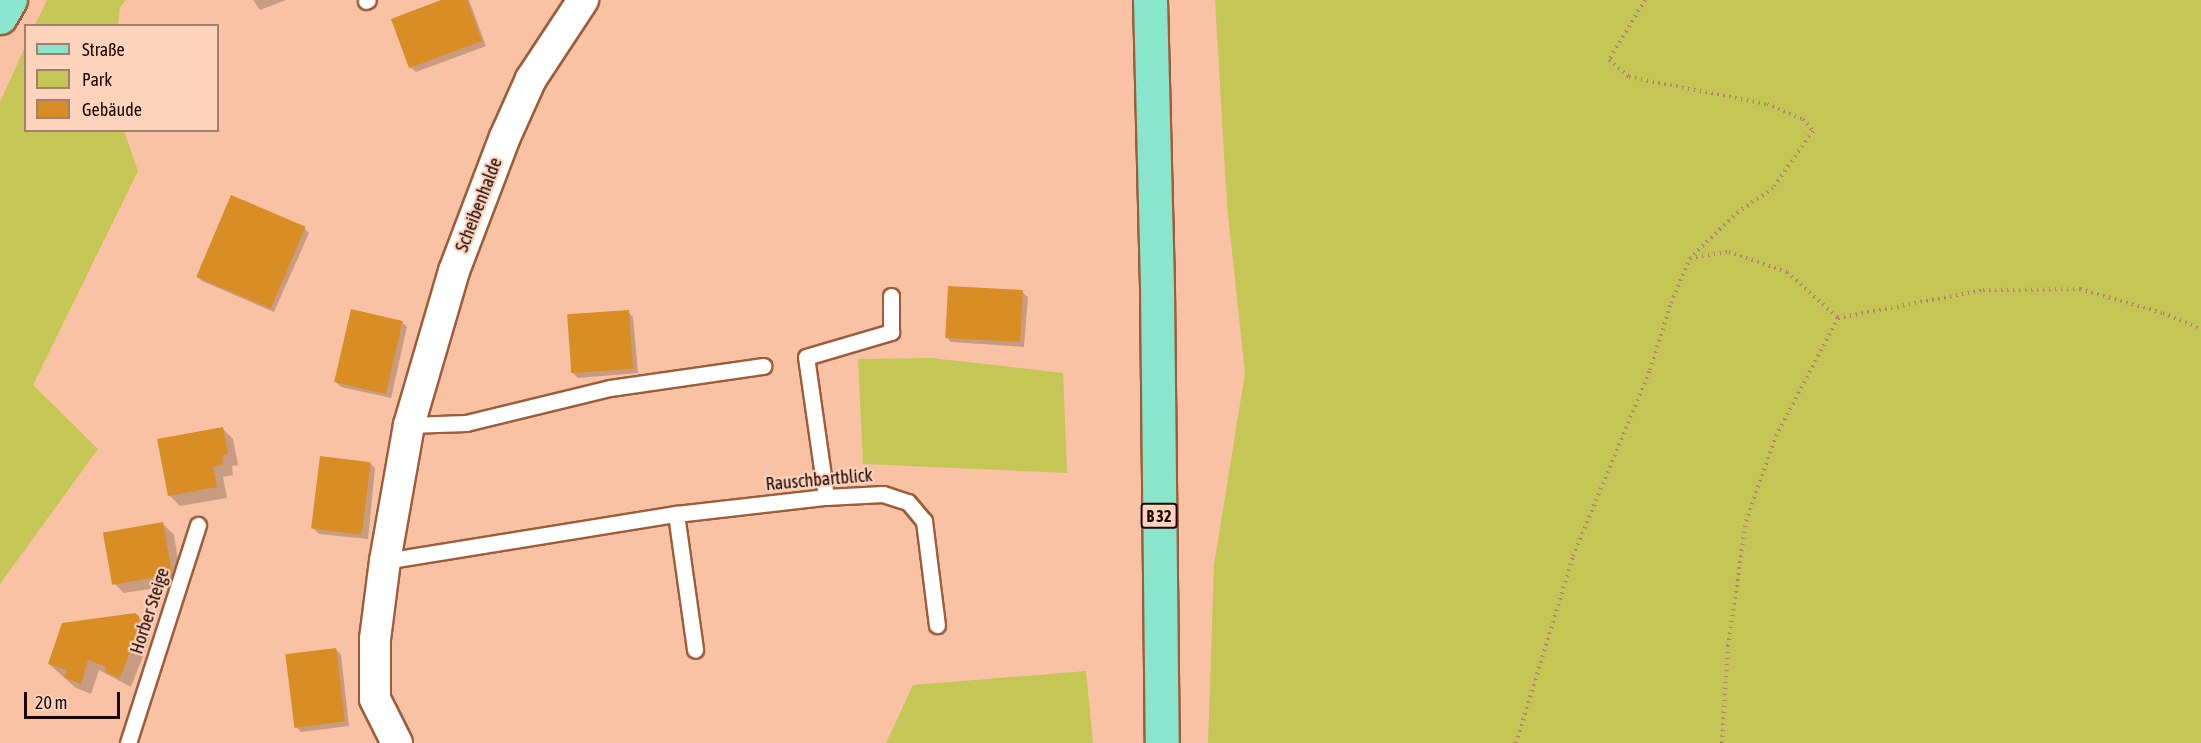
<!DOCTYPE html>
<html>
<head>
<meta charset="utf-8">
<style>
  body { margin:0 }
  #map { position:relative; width:2201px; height:743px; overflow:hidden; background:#fac2a4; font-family:"Asap Condensed",sans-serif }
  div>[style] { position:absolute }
  .green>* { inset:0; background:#c5c655 }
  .shadow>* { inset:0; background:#0003 }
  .building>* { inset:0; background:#d88e25; transform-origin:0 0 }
  .path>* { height:4px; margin-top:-2px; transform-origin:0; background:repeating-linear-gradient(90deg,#b38570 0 1.5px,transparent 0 6px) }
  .roads { filter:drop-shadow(2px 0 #9b5d3a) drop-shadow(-2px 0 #9b5d3a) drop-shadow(0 2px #9b5d3a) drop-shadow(0 -2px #9b5d3a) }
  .service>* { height:15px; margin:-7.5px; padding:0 7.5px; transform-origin:7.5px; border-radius:7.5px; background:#fff }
  .minor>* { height:30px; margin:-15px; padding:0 15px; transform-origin:15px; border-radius:15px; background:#fff }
  .primary>* { height:33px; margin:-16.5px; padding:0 16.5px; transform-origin:16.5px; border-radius:16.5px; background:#89e6cc }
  span { translate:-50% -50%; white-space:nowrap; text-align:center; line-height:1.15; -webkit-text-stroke:4.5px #fdd3bc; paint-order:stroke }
  .shield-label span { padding:2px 4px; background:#fdd3bc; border:2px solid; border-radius:4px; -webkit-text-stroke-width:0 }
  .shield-label { font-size:16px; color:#1a0400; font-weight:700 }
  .street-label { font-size:18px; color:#1a0400 }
  .legend { position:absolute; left:24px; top:24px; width:195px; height:108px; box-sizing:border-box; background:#fdd3bc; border:2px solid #a28071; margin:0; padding:8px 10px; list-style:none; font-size:18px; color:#1a0400 }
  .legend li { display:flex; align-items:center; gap:12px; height:30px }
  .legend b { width:30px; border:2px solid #a28071 }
  .scale { position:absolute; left:24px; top:692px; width:96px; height:27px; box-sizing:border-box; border:3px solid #1a0400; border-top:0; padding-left:8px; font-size:18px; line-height:21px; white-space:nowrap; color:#1a0400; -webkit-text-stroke:4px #fdd3bc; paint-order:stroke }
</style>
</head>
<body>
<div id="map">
  <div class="green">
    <i style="clip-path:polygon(47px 0,126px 0,120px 7px,118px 25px,35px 25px)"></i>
    <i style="clip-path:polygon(1215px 0,2201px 0,2201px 743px,1208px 743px,1214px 565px,1245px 373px,1227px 205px)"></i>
    <i style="clip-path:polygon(25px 47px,26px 130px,124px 131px,138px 171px,33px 385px,98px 449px,0 584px,0 102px)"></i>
    <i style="clip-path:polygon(932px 358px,1063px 373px,1067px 473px,863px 464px,858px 359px)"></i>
    <i style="clip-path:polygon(1086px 671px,1093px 743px,886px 743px,913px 685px)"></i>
  </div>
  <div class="shadow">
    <i style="clip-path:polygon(253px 0,286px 0,260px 10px)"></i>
    <i style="clip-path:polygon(445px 0,469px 0,486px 46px,416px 72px,410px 67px)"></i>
    <i style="clip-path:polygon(304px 228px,309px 233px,274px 312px,202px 281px,197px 276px)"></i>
    <i style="clip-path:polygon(1022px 292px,1028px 297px,1024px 347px,951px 342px,946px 337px)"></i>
    <i style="clip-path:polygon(628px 312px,633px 317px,638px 373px,578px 378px,573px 373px)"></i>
    <i style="clip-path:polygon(402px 322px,407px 327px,391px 398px,341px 387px,336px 382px)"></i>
    <i style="clip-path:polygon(222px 428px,233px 439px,238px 465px,232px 466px,233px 475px,223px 477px,227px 498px,180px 506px,169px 495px)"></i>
    <i style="clip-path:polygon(370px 463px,375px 468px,368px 539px,319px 534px,313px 528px)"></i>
    <i style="clip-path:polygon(163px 524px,174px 535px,182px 584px,124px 593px,113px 582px)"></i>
    <i style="clip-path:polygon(138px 617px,150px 628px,150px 638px,131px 687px,99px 670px,91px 694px,76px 688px,49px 664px)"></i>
    <i style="clip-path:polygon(336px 649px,341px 655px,349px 726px,301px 732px,296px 727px)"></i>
  </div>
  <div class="building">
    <i style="clip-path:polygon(441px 0,467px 0,482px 41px,409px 68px,391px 19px)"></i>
    <i style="left:231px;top:195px;width:81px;height:89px;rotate:23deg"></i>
    <i style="left:948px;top:286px;width:75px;height:52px;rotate:3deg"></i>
    <i style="left:351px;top:309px;width:53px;height:75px;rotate:13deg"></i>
    <i style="left:629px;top:310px;width:59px;height:62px;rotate:86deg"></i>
    <i style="clip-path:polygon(223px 427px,228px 454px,222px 456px,223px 465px,213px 466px,217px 487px,168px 496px,157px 439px)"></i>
    <i style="left:320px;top:456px;width:51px;height:73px;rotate:7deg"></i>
    <i style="left:163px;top:522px;width:53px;height:61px;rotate:80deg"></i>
    <i style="clip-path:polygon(135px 613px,139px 616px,140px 626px,120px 678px,105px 672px,106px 667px,88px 660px,81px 684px,64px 677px,67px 670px,48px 664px,62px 623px)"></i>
    <i style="left:336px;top:648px;width:74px;height:51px;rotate:83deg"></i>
  </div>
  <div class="path">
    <i style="left:1645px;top:0;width:70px;rotate:121deg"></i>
    <i style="left:1609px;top:60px;width:26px;rotate:40deg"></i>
    <i style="left:1629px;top:77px;width:141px;rotate:11.1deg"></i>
    <i style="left:1767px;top:104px;width:39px;rotate:23deg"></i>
    <i style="left:1803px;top:119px;width:16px;rotate:50deg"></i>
    <i style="left:1813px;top:131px;width:70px;rotate:125.1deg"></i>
    <i style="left:1773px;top:188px;width:42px;rotate:145.6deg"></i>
    <i style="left:1738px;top:212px;width:65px;rotate:136.2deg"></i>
    <i style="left:1516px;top:743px;width:195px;rotate:-73deg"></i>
    <i style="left:1573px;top:556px;width:201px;rotate:-67.5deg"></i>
    <i style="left:1650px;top:370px;width:70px;rotate:-72.6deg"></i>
    <i style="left:1671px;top:303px;width:49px;rotate:-67.1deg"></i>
    <i style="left:1690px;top:258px;width:39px;rotate:-9deg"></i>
    <i style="left:1729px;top:252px;width:61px;rotate:19deg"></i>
    <i style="left:1787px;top:272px;width:69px;rotate:42deg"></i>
    <i style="left:1838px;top:318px;width:148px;rotate:-10.9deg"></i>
    <i style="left:1983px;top:290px;width:97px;rotate:-0.6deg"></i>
    <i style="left:2080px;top:289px;width:86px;rotate:16.1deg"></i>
    <i style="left:2163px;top:313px;width:41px;rotate:22.8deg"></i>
    <i style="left:1722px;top:743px;width:97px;rotate:-86.5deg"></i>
    <i style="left:1728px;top:646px;width:126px;rotate:-81.8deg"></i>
    <i style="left:1746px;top:521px;width:90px;rotate:-70.6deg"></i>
    <i style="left:1776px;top:436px;width:133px;rotate:-62.3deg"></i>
  </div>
  <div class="roads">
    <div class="service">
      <i style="left:366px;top:1px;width:2px;rotate:-27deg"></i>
      <i style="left:409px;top:425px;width:57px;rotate:-2deg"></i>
      <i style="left:466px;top:423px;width:148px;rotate:-13.7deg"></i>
      <i style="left:610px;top:388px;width:155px;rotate:-8.2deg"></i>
      <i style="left:826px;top:497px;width:141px;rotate:-98.1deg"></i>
      <i style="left:806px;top:357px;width:89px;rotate:-16.4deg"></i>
      <i style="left:891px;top:332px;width:36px;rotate:-90deg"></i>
      <i style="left:676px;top:514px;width:137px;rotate:82deg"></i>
      <i style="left:385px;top:561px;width:295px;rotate:-9.2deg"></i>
      <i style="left:676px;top:514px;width:151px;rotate:-6.5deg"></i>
      <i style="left:826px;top:497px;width:57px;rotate:-3deg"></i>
      <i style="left:883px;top:494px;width:26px;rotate:18deg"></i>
      <i style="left:908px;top:502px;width:25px;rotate:50deg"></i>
      <i style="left:924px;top:521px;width:105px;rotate:82.9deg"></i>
      <i style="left:128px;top:743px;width:229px;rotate:-72.2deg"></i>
    </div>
    <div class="minor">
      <i style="left:397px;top:743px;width:49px;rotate:-116.6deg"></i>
      <i style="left:375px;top:699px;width:60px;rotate:-90deg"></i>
      <i style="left:375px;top:639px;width:79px;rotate:-82.7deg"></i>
      <i style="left:385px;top:561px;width:138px;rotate:-80deg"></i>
      <i style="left:409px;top:425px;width:160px;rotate:-73.7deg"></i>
      <i style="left:454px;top:271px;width:143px;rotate:-69.2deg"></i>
      <i style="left:505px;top:137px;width:64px;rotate:-65.9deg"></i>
      <i style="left:531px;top:79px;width:95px;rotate:-56.6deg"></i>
    </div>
    <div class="primary">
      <i style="left:1150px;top:0;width:289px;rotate:88.6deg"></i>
      <i style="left:1157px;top:289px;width:454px;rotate:89.4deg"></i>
      <i style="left:0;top:17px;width:20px;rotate:-60deg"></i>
    </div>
  </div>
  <div class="shield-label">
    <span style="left:1159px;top:516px">B 32</span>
  </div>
  <div class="street-label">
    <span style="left:479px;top:205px;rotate:-69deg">Scheibenhalde</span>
    <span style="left:819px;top:480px;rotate:-5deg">Rauschbartblick</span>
    <span style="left:150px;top:611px;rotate:-72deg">Horber Steige</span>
  </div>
  <ul class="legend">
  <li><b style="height:8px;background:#89e6cc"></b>Straße</li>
  <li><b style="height:16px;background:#c5c655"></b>Park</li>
  <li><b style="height:16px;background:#d88e25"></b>Gebäude</li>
  </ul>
  <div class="scale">20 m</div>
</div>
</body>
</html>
